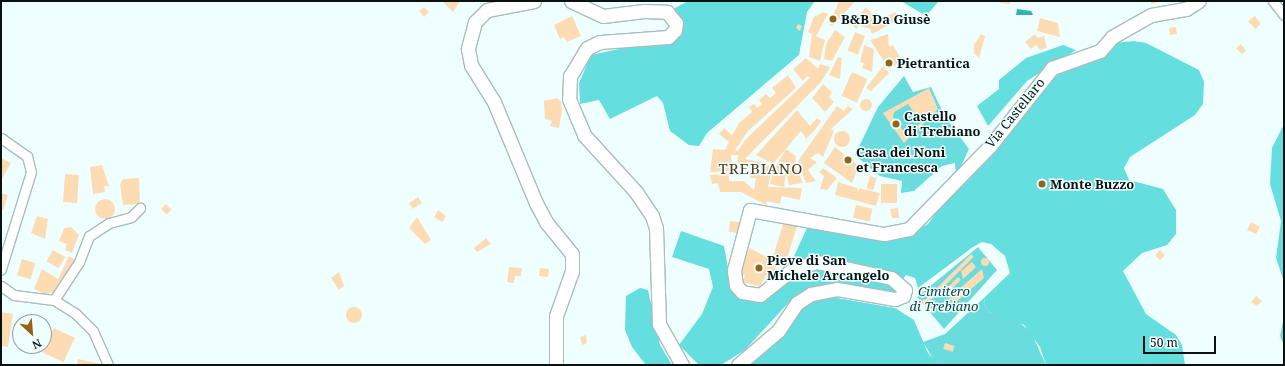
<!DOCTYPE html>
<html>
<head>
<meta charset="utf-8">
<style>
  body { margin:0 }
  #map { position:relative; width:1285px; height:366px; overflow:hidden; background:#efffff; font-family:"Noto Serif",serif }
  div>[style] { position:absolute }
  .green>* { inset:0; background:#6bdcdd }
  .forest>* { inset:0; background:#65dedf }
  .water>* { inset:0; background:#31b3b5 }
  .building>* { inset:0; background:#fddcb3; transform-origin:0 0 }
  .round { border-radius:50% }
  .roads { filter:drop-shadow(1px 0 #a6bebe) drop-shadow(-1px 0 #a6bebe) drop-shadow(0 1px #a6bebe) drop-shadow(0 -1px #a6bebe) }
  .street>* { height:9px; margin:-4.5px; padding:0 4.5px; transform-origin:4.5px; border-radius:4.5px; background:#fff }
  .secondary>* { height:13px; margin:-6.5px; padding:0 6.5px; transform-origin:6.5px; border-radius:6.5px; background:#fff }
  .dots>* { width:11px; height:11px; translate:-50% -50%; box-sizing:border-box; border:2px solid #efffff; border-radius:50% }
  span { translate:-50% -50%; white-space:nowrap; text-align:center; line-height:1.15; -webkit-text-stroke:3px #efffff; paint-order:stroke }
  .poi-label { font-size:13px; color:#091111; font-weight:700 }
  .left { translate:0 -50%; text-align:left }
  .street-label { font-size:13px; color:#091111 }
  .park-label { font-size:13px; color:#0d4546; font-style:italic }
  .quarter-label { font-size:15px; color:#503816; letter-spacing:1px }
  .frame { position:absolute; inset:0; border:2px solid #091111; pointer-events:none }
  .north { position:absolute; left:12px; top:314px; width:40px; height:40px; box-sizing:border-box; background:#efffff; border:1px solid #93a0a0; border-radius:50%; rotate:154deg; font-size:11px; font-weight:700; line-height:16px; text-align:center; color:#091111 }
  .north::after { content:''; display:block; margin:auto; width:14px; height:18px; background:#946314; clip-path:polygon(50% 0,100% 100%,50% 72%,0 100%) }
  .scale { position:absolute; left:1143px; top:336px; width:73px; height:18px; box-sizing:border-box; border:2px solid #091111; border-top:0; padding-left:5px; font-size:12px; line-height:14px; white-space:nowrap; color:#091111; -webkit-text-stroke:3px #efffff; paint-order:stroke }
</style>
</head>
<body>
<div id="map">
  <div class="green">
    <i style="clip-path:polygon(904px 76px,913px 92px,931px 87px,945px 117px,969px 149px,956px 177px,955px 163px,942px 166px,914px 191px,901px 193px,902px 181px,880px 176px,855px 155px,878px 107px)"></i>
    <i style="clip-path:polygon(978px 247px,997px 270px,944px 329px,917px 297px)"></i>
    <i style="clip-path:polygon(985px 297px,984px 305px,989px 312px,1016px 320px,1031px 332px,1046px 365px,940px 365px,935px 362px,923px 342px,945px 334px)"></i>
  </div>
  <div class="forest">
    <i style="clip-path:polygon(688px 1px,815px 1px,807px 12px,799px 55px,707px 133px,699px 146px,689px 145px,670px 131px,663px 103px,657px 96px,610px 119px,599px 100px,580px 104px,579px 83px,591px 55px,674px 37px,675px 8px)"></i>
    <i style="clip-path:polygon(901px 1px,939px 1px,926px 16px)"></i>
    <i style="clip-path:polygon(1134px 41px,1146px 43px,1199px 70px,1204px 82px,1203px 104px,1195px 115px,1130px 157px,1124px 168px,1129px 180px,1163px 189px,1176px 210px,1176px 234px,1167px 245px,1142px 253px,1123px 271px,1146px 314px,1176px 335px,1182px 345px,1185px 365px,1046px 365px,1040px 347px,1024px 325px,989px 312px,984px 305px,985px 297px,1010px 273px,1005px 256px,991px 244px,982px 242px,973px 247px,918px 288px,915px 278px,906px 275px,903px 279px,894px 274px,790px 265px,807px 228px,813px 223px,901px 239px,928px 224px,958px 183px,1047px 83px,1084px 56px,1114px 43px)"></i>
    <i style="clip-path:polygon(1063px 45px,1076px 50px,1027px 81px,988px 126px,977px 106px,999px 89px,999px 80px,1026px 58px)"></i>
    <i style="clip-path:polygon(1284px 124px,1284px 282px,1276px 258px,1281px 221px,1270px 184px,1272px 148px)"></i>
    <i style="clip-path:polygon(681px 231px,724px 246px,731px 284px,750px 300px,758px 299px,787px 278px,816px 269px,885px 280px,898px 290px,896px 293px,827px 284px,810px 289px,791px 300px,745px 350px,721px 365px,699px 365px,679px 345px,702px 314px,713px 287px,709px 269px,672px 257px)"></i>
    <i style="clip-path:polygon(640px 288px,648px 290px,660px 345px,672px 365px,646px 365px,632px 347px,625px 330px,626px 296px)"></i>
    <i style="clip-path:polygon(831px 297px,895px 308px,914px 320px,928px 353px,940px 365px,751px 365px,798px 310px,819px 298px)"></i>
    <i style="clip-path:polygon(1284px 317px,1284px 345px,1280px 336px)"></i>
  </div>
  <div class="water">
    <i style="clip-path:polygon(1017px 9px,1031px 11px,1033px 15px,1016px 15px)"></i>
  </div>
  <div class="building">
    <i style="clip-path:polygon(442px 1px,460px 1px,453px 12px)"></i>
    <i style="clip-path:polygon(839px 1px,855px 1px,833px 26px,829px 25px)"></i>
    <i style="clip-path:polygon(1000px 1px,1010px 1px,1010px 4px,1000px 3px)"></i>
    <i style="clip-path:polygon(1150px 1px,1158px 1px,1158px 2px,1152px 4px)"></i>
    <i style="clip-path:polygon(424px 7px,429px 12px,424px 17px,419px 11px)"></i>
    <i style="clip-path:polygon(866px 7px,878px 20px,896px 12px,898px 20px,872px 34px,870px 29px,859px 26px,856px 29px,852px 24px)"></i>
    <i style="clip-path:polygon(823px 12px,828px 14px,816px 36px,825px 40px,820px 61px,809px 57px,812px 34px,808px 32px,814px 17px)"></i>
    <i style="clip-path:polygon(572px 16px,581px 36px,567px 42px,564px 37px,560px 39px,554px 25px)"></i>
    <i style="clip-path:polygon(1255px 16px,1261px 24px,1255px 29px,1248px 21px)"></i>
    <i style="clip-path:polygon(1040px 18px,1058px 23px,1060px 37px,1037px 31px)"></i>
    <i style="clip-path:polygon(798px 24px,802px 26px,800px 31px,796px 28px)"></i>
    <i style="left:1176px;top:27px;width:7px;height:7px;rotate:82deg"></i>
    <i style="clip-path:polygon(835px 30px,845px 37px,832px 61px,824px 59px,826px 44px)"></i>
    <i style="left:855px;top:32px;width:11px;height:20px;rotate:22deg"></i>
    <i style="clip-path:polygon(888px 34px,889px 47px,893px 45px,902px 61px,889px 69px,870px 40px)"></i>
    <i style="clip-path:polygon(981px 34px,985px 36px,979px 58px,974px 53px,974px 45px)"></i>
    <i style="clip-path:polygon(1035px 34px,1037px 38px,1044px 36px,1047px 48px,1040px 50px,1036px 45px,1031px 49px,1025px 42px)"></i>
    <i style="clip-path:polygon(1241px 44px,1246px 51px,1242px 54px,1236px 48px)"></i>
    <i style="clip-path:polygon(864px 45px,874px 49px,872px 72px,862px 68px,864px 63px,860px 62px)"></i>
    <i style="clip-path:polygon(838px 57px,842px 58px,840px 79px,829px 75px)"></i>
    <i style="clip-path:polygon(806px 58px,818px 69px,820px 64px,830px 67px,821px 82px,745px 159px,762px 162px,772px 168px,768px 187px,802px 188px,800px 200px,782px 196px,780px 204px,767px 201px,766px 205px,741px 192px,720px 192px,718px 183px,712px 184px,710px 175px,729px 174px,729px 181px,744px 181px,754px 190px,756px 178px,750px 178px,751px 171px,760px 173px,762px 167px,752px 164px,751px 168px,742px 163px,742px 168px,737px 167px,738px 155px,731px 155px,732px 171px,710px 172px,713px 149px,725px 150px,729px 142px,719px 134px,724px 128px,732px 135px,739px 123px,752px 112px,749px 107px,754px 104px,757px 108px,762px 104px,759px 100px,766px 94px,770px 98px,776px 93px,772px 88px,788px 75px,796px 88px,748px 131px,735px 150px,738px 151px,745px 140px,810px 78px,807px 76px,803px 81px,793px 69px)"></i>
    <i style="clip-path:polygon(883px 66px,889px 73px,871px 91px,866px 88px)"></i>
    <i style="left:852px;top:72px;width:17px;height:26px;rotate:24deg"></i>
    <i style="clip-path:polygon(823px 84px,832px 92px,829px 97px,834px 102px,825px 112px,812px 98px)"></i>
    <i style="clip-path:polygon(evenodd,929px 88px,938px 109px,904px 143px,883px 113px,929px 88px,908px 104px,921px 123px,909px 132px,904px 132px,893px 117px,894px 112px,908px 104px)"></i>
    <i style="clip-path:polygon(557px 98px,561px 101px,562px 111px,559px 128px,550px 126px,552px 121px,545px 119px,544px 101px)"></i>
    <i class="round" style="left:860px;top:99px;width:12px;height:12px"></i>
    <i style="clip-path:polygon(837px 106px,844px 111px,848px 106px,853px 109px,831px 129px,834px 131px,823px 157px,818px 153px,810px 158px,817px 162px,808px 170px,816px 181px,806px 183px,798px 161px)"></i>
    <i style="clip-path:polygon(797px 110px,810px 126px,817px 118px,821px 121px,815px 130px,806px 139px,801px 131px,773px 164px,756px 155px)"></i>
    <i class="round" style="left:834px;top:131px;width:16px;height:16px"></i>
    <i style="clip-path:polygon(835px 147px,859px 166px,852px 183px,824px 163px)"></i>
    <i style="clip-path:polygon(786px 149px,796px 156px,795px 165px,803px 183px,789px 185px,786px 173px,784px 187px,770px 184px,773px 171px)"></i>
    <i style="clip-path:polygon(1px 158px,11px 163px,1px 180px)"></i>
    <i style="clip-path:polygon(102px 165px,109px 186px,104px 186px,105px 192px,93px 194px,90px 167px)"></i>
    <i style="clip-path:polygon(823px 168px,837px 178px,827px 190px,820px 189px,824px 176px,819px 172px)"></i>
    <i style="left:65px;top:174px;width:14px;height:28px;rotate:4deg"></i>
    <i style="left:870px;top:176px;width:7px;height:13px;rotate:16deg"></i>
    <i style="clip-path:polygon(139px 178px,140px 204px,123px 205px,120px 184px,123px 179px)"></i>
    <i style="clip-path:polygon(838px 182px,857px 188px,858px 192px,859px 188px,880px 193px,876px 206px,835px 195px)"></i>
    <i style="left:881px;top:184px;width:16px;height:19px"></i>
    <i style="clip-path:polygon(1px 193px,8px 195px,3px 210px,1px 209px)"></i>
    <i style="left:418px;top:197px;width:7px;height:11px;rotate:56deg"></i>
    <i class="round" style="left:95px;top:199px;width:20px;height:20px"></i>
    <i style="left:166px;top:204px;width:8px;height:7px;rotate:45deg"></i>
    <i style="left:856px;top:205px;width:17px;height:13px;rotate:13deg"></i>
    <i style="clip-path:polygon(898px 208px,899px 218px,892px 218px,890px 209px)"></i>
    <i style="clip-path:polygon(438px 210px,446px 216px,442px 222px,434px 217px)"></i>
    <i style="clip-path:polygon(37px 216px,48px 219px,45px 239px,31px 233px)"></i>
    <i style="clip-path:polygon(417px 217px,431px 240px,425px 244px,409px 228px)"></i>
    <i style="left:730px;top:221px;width:10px;height:11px;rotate:6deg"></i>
    <i style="left:784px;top:221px;width:14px;height:35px;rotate:17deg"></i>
    <i style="clip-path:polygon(1251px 222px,1260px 227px,1256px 234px,1247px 230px)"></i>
    <i style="clip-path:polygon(71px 227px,79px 235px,72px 253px,65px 250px,67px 244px,59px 241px,64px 228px)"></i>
    <i style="clip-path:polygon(486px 238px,491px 244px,477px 252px,474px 248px)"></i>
    <i style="clip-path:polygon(749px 248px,777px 262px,773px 278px,766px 275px,760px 287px,743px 282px,745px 275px,741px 274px)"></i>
    <i style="left:53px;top:250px;width:14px;height:13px;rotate:30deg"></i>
    <i style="left:1160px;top:250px;width:7px;height:7px;rotate:45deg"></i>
    <i style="left:971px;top:254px;width:4px;height:68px;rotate:45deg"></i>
    <i style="clip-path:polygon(69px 256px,76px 260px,65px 282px,61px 280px,53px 293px,50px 292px,48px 296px,34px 289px,42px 269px,58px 279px)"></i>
    <i class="round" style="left:981px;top:258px;width:8px;height:8px"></i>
    <i style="left:22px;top:259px;width:14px;height:17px;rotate:17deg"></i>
    <i style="clip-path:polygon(972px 262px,976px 267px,963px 279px,961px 271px)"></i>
    <i style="clip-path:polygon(509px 267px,522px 268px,521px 276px,515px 276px,514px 283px,507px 282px)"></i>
    <i style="left:540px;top:268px;width:9px;height:8px;rotate:6deg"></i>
    <i style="clip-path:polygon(982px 269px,984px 278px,956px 302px,952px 301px,949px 298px)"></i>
    <i style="clip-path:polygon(339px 272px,344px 286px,339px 290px,331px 278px)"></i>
    <i style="left:958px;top:277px;width:4px;height:14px;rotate:45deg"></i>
    <i style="clip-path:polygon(1256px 296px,1262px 301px,1257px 306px,1251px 302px)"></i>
    <i style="clip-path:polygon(924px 299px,933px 310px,930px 312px,921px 302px)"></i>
    <i class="round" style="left:346px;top:307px;width:16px;height:16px"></i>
    <i style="clip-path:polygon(1px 312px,13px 314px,8px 347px,1px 346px)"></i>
    <i style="left:54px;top:328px;width:23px;height:27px;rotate:25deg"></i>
    <i style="clip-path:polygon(586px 335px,587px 343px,582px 345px,580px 337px)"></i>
    <i style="left:945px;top:343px;width:10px;height:6px;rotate:17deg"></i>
    <i style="clip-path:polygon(78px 359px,101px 364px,101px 365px,77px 365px)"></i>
  </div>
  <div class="roads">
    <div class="street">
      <i style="left:1273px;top:1px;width:18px;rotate:52deg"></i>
      <i style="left:1px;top:138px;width:32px;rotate:35deg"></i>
      <i style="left:27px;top:156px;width:16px;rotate:76deg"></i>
      <i style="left:31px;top:172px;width:102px;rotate:107.2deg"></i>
      <i style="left:1px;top:286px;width:16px;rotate:35deg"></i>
      <i style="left:14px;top:295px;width:40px;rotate:7.1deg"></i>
      <i style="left:54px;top:300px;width:25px;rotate:32deg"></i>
      <i style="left:75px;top:313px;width:25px;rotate:45deg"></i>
      <i style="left:93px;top:331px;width:37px;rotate:66deg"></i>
      <i style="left:54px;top:300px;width:45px;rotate:-56.7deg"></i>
      <i style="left:79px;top:262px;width:28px;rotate:-69deg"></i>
      <i style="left:89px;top:236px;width:24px;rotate:-33deg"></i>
      <i style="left:109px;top:223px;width:23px;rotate:-15deg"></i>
      <i style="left:131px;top:217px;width:13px;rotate:-45deg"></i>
    </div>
    <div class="secondary">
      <i style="left:534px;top:1px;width:48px;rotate:169.2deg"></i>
      <i style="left:487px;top:10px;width:17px;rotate:135deg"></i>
      <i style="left:475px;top:22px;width:28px;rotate:105deg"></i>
      <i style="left:468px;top:49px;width:16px;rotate:79deg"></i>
      <i style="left:471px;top:65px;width:44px;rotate:58.1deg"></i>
      <i style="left:494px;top:102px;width:109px;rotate:67.4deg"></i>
      <i style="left:536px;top:203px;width:21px;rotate:62deg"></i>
      <i style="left:546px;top:222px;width:41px;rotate:50.9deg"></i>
      <i style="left:572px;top:254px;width:17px;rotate:90deg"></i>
      <i style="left:572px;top:271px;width:48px;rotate:109.6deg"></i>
      <i style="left:556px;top:316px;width:49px;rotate:90deg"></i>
      <i style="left:571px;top:1px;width:35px;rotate:25deg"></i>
      <i style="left:603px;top:16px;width:41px;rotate:-7deg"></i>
      <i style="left:644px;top:11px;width:23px;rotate:2deg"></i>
      <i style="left:667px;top:12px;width:14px;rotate:51deg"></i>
      <i style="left:676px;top:23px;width:7px;rotate:98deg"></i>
      <i style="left:675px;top:30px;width:10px;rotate:135deg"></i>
      <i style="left:668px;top:37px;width:68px;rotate:175.8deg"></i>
      <i style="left:600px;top:42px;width:14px;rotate:155deg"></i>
      <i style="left:587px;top:48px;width:33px;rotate:121deg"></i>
      <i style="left:570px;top:76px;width:23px;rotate:92deg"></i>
      <i style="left:569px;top:99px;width:39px;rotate:67deg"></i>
      <i style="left:584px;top:135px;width:77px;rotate:47.6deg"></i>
      <i style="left:636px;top:192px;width:29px;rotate:56deg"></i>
      <i style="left:652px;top:216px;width:13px;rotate:72deg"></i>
      <i style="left:656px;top:228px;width:96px;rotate:88.2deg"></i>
      <i style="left:659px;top:324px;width:47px;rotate:60.7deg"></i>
      <i style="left:738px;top:365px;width:52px;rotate:-40.4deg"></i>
      <i style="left:778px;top:331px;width:34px;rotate:-56deg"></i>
      <i style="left:797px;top:303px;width:17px;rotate:-33deg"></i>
      <i style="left:811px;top:294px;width:26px;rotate:-11deg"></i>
      <i style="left:837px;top:289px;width:59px;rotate:9.8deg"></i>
      <i style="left:895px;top:299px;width:9px;rotate:-21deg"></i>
      <i style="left:903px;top:296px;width:6px;rotate:-72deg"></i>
      <i style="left:905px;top:290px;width:18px;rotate:-139deg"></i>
      <i style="left:891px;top:278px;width:76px;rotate:-167.8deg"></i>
      <i style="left:817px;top:262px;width:24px;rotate:165deg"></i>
      <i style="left:794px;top:268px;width:43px;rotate:141.5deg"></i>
      <i style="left:760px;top:295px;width:18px;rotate:-171deg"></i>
      <i style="left:742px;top:292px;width:9px;rotate:-131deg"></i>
      <i style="left:736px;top:285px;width:15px;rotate:-98deg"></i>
      <i style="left:734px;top:270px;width:62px;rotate:-75.1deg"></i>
      <i style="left:750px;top:210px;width:136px;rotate:10.2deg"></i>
      <i style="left:884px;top:234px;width:25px;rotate:-11deg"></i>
      <i style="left:909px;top:229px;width:116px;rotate:-45.7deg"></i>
      <i style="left:990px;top:146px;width:100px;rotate:-51.5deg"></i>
      <i style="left:1052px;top:68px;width:51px;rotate:-19.5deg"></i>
      <i style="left:1100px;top:51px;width:18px;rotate:-49deg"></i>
      <i style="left:1112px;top:37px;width:45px;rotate:-29.4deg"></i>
      <i style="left:1151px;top:15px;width:36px;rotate:-10deg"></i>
      <i style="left:1186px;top:9px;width:15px;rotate:-32deg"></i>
    </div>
  </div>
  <div class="dots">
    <i style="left:833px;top:19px;background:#946314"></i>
    <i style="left:889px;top:63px;background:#946314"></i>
    <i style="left:896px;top:124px;background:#946314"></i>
    <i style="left:848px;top:160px;background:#946314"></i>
    <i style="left:1042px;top:184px;background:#946314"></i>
    <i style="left:759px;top:268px;background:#946314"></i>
  </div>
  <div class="poi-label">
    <span class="left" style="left:841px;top:19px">B&amp;B Da Giusè</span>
    <span class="left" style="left:897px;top:63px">Pietrantica</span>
    <span class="left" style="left:904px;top:124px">Castello<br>di Trebiano</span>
    <span class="left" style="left:856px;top:160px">Casa dei Noni<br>et Francesca</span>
    <span class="left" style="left:1050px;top:184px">Monte Buzzo</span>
    <span class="left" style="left:767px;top:268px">Pieve di San<br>Michele Arcangelo</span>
  </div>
  <div class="street-label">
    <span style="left:1015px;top:113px;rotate:-51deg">Via Castellaro</span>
  </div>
  <div class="park-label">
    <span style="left:944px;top:299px">Cimitero<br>di Trebiano</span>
  </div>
  <div class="quarter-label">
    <span style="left:761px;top:169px">TREBIANO</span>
  </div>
  <div class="frame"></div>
  <div class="north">N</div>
  <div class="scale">50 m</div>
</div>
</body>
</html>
